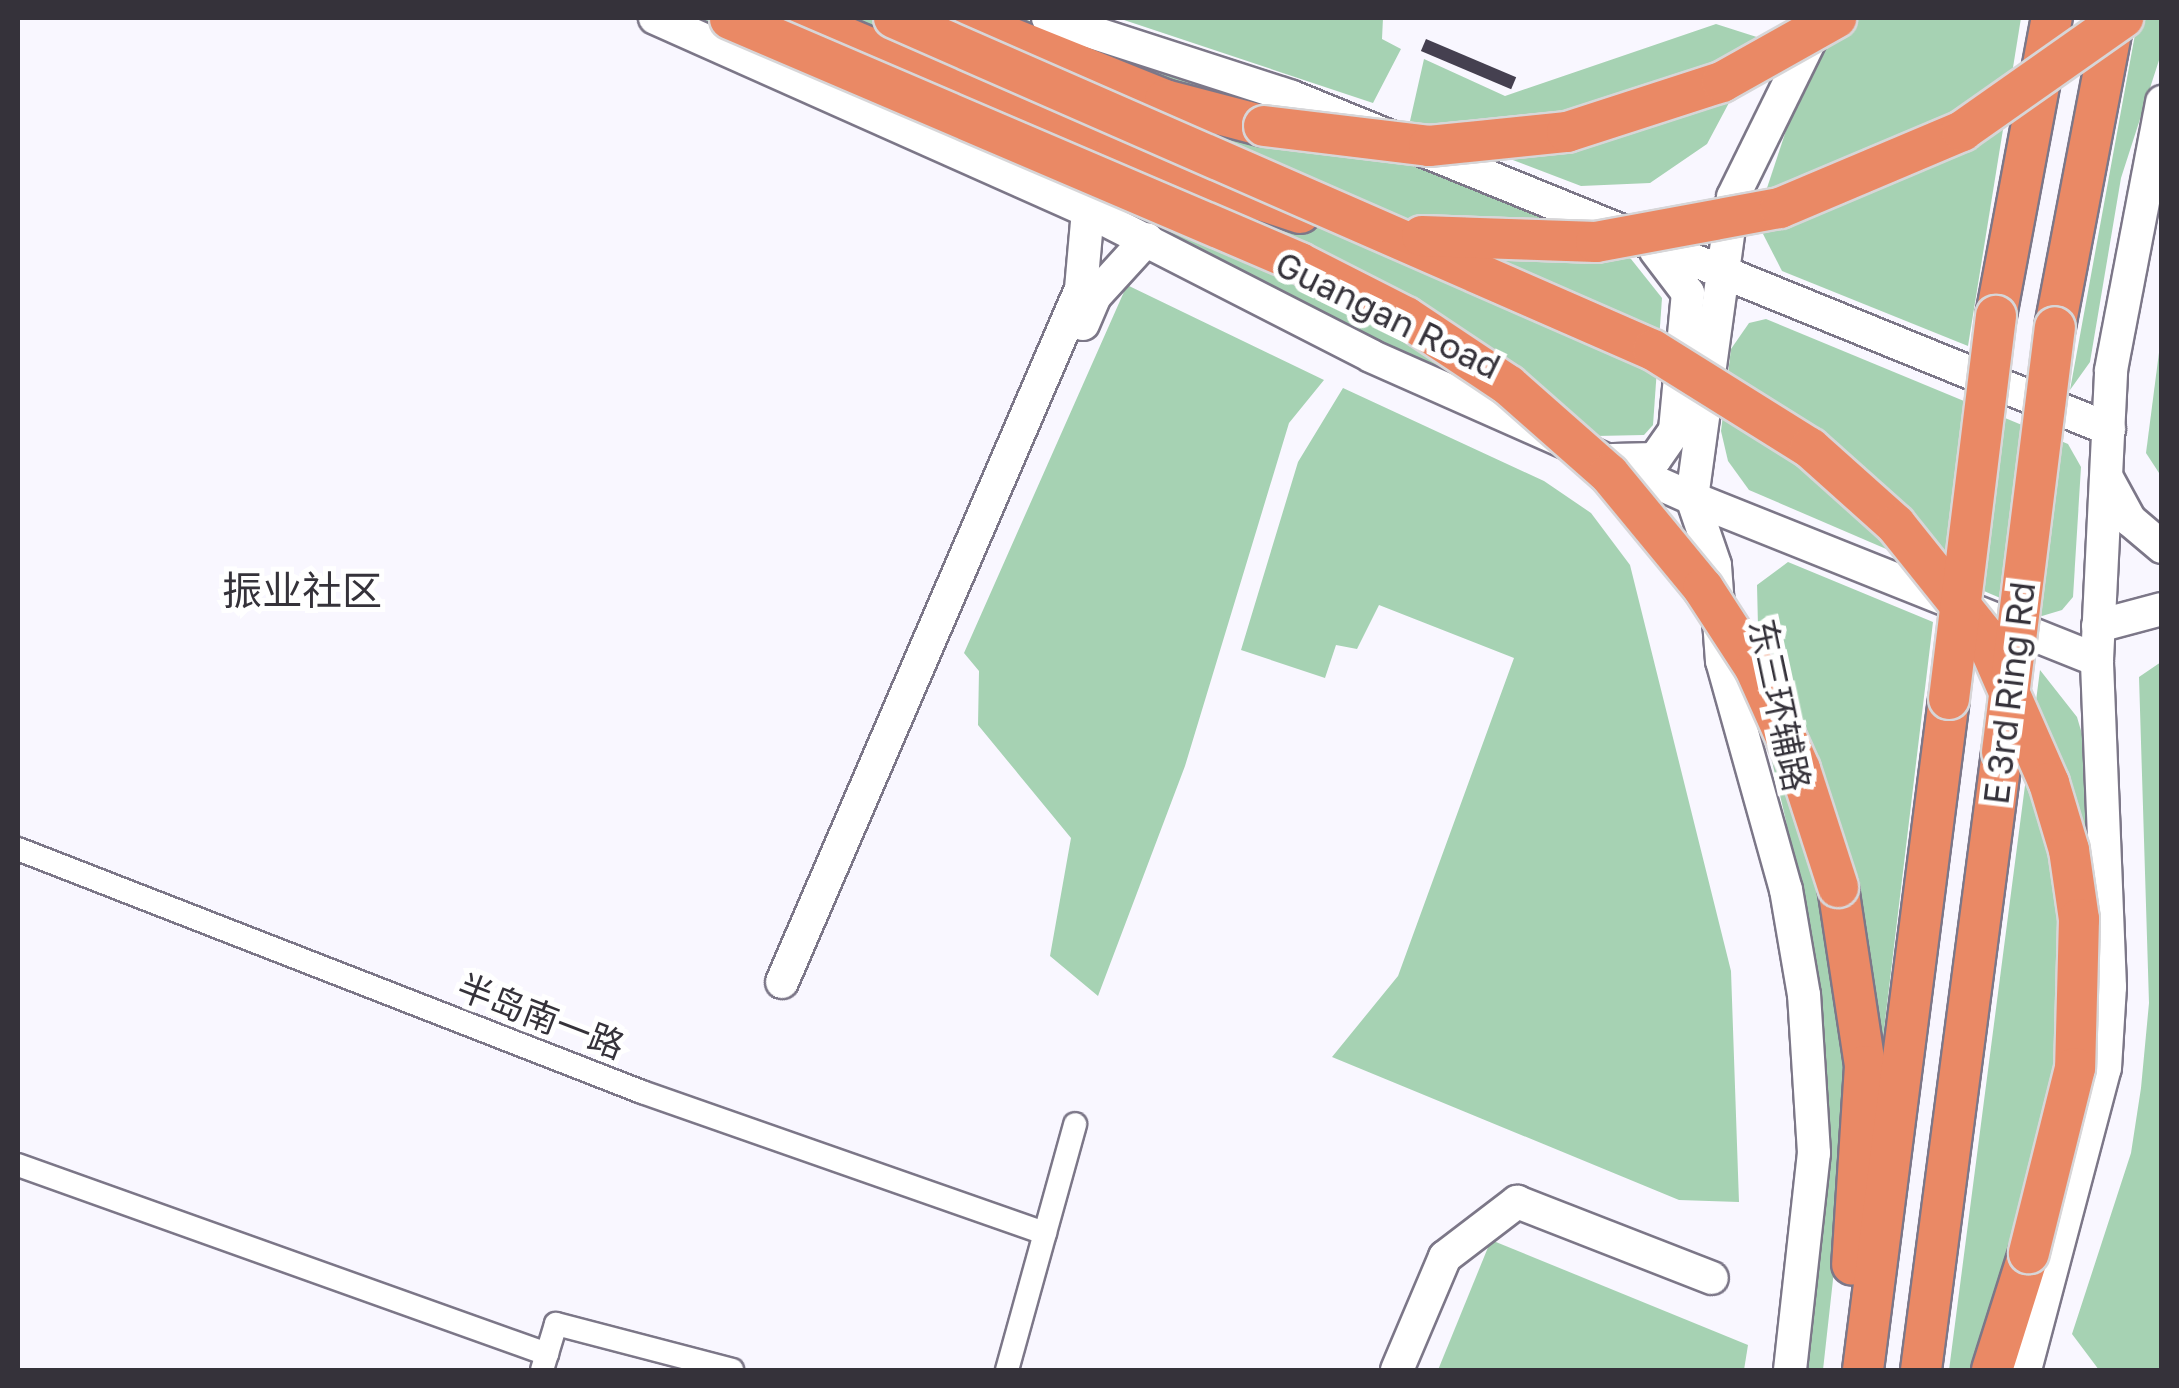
<!DOCTYPE html>
<html>
<head>
<meta charset="utf-8">
<style>
  body { margin:0 }
  #map { position:relative; width:2179px; height:1388px; overflow:hidden; background:#f9f7ff; font-family:"Golos Text","Noto Sans SC",sans-serif }
  div>[style] { position:absolute }
  .green>* { inset:0; background:#a6d2b3 }
  .building>* { inset:0; background:#454050; transform-origin:0 0 }
  .roads { filter:drop-shadow(2px 0 #7c7788) drop-shadow(-2px 0 #7c7788) drop-shadow(0 2px #7c7788) drop-shadow(0 -2px #7c7788) }
  .street>* { height:22px; margin:-11px; padding:0 11px; transform-origin:11px; border-radius:11px; background:#fff }
  .secondary>* { height:32px; margin:-16px; padding:0 16px; transform-origin:16px; border-radius:16px; background:#fff }
  .highway>* { height:40px; margin:-20px; padding:0 20px; transform-origin:20px; border-radius:20px; background:#ea8965 }
  .bridges { filter:drop-shadow(2px 0 #d7d6d8) drop-shadow(-2px 0 #d7d6d8) drop-shadow(0 2px #d7d6d8) drop-shadow(0 -2px #d7d6d8) }
  .highway-bridge>* { height:40px; margin:-20px; padding:0 20px; transform-origin:20px; border-radius:20px; background:#ea8965 }
  span { translate:-50% -50%; white-space:nowrap; text-align:center; line-height:1.15; -webkit-text-stroke:10px #fff; paint-order:stroke }
  .street-label { font-size:35px; color:#35323a }
  .quarter-label { font-size:40px; color:#35323a }
  .frame { position:absolute; inset:0; border:20px solid #35323a; pointer-events:none }
</style>
</head>
<body>
<div id="map">
  <div class="green">
    <i style="clip-path:polygon(673px 18px,1020px 18px,1167px 60px,1524px 206px,1631px 259px,1662px 298px,1653px 425px,1644px 435px,1596px 436px,1528px 412px)"></i>
    <i style="clip-path:polygon(1118px 18px,1383px 18px,1382px 39px,1401px 49px,1373px 103px)"></i>
    <i style="clip-path:polygon(1834px 18px,2021px 18px,1968px 346px,1782px 271px,1762px 232px,1766px 191px,1804px 76px)"></i>
    <i style="clip-path:polygon(2138px 18px,2161px 18px,2161px 54px,2121px 178px,2090px 362px,2070px 390px)"></i>
    <i style="clip-path:polygon(1716px 24px,1763px 39px,1707px 144px,1650px 183px,1581px 186px,1410px 121px,1424px 59px,1505px 96px)"></i>
    <i style="clip-path:polygon(1127px 285px,1324px 380px,1289px 423px,1185px 766px,1098px 996px,1050px 956px,1071px 838px,978px 725px,979px 671px,964px 653px)"></i>
    <i style="clip-path:polygon(1766px 319px,2068px 444px,2081px 467px,2073px 597px,2062px 610px,2042px 616px,1749px 490px,1728px 461px,1721px 431px,1731px 349px,1749px 323px)"></i>
    <i style="clip-path:polygon(2161px 337px,2161px 476px,2146px 453px)"></i>
    <i style="clip-path:polygon(1343px 388px,1544px 481px,1591px 513px,1630px 565px,1731px 971px,1739px 1202px,1679px 1200px,1332px 1057px,1398px 976px,1514px 658px,1379px 605px,1357px 649px,1336px 645px,1325px 678px,1241px 650px,1298px 462px)"></i>
    <i style="clip-path:polygon(1788px 562px,1933px 622px,1880px 1063px,1851px 1117px,1823px 1370px,1803px 1370px,1824px 1115px,1786px 821px,1760px 710px,1757px 585px)"></i>
    <i style="clip-path:polygon(2161px 662px,2161px 1370px,2099px 1370px,2072px 1334px,2131px 1153px,2141px 1088px,2149px 1003px,2139px 677px)"></i>
    <i style="clip-path:polygon(2040px 670px,2077px 717px,2084px 741px,2087px 854px,2063px 934px,2053px 1106px,1978px 1370px,1949px 1370px)"></i>
    <i style="clip-path:polygon(1491px 1240px,1748px 1345px,1744px 1370px,1438px 1370px)"></i>
  </div>
  <div class="building">
    <i style="left:1426px;top:39px;width:98px;height:13px;rotate:23deg"></i>
  </div>
  <div class="roads">
    <div class="street">
      <i style="left:18px;top:849px;width:670px;rotate:21.28deg"></i>
      <i style="left:642px;top:1092px;width:427px;rotate:19.3deg"></i>
      <i style="left:18px;top:1165px;width:562px;rotate:19.66deg"></i>
      <i style="left:542px;top:1370px;width:48px;rotate:-73.1deg"></i>
      <i style="left:556px;top:1324px;width:182px;rotate:14.6deg"></i>
      <i style="left:1007px;top:1370px;width:255px;rotate:-74.5deg"></i>
    </div>
    <div class="secondary">
      <i style="left:655px;top:18px;width:474px;rotate:24deg"></i>
      <i style="left:1088px;top:211px;width:318px;rotate:27.1deg"></i>
      <i style="left:1371px;top:356px;width:351px;rotate:23.9deg"></i>
      <i style="left:1692px;top:498px;width:436px;rotate:21.8deg"></i>
      <i style="left:1048px;top:18px;width:256px;rotate:17.9deg"></i>
      <i style="left:1292px;top:97px;width:882px;rotate:22.12deg"></i>
      <i style="left:1083px;top:324px;width:30px;rotate:-67deg"></i>
      <i style="left:1095px;top:296px;width:77px;rotate:-47.6deg"></i>
      <i style="left:1613px;top:460px;width:42px;rotate:-1.4deg"></i>
      <i style="left:1655px;top:459px;width:35px;rotate:-55deg"></i>
      <i style="left:1675px;top:430px;width:138px;rotate:-84.6deg"></i>
      <i style="left:1688px;top:293px;width:53px;rotate:-127.3deg"></i>
      <i style="left:2107px;top:478px;width:48px;rotate:61.3deg"></i>
      <i style="left:2130px;top:520px;width:42px;rotate:40.2deg"></i>
      <i style="left:2098px;top:626px;width:66px;rotate:-14.9deg"></i>
      <i style="left:782px;top:982px;width:755px;rotate:-66.66deg"></i>
      <i style="left:1081px;top:289px;width:78px;rotate:-84.9deg"></i>
      <i style="left:1397px;top:1370px;width:123px;rotate:-67deg"></i>
      <i style="left:1445px;top:1257px;width:91px;rotate:-37.4deg"></i>
      <i style="left:1517px;top:1202px;width:209px;rotate:21.3deg"></i>
      <i style="left:1790px;top:1370px;width:218px;rotate:-83.7deg"></i>
      <i style="left:1814px;top:1153px;width:158px;rotate:-93.6deg"></i>
      <i style="left:1804px;top:995px;width:107px;rotate:-99.7deg"></i>
      <i style="left:1786px;top:890px;width:238px;rotate:-105.6deg"></i>
      <i style="left:1722px;top:661px;width:96px;rotate:-94.2deg"></i>
      <i style="left:1715px;top:565px;width:71px;rotate:-108.9deg"></i>
      <i style="left:1692px;top:498px;width:304px;rotate:-82.2deg"></i>
      <i style="left:1733px;top:197px;width:191px;rotate:-63.8deg"></i>
      <i style="left:2025px;top:1370px;width:312px;rotate:-75.2deg"></i>
      <i style="left:2105px;top:1068px;width:81px;rotate:-86.5deg"></i>
      <i style="left:2110px;top:987px;width:327px;rotate:-92.3deg"></i>
      <i style="left:2097px;top:660px;width:290px;rotate:-87.2deg"></i>
      <i style="left:2111px;top:370px;width:273px;rotate:-79.2deg"></i>
    </div>
    <div class="highway">
      <i style="left:799px;top:18px;width:344px;rotate:22.9deg"></i>
      <i style="left:1116px;top:152px;width:194px;rotate:18.3deg"></i>
      <i style="left:961px;top:18px;width:220px;rotate:21.9deg"></i>
      <i style="left:1165px;top:100px;width:102px;rotate:14.7deg"></i>
      <i style="left:1996px;top:316px;width:303px;rotate:-79.4deg"></i>
      <i style="left:2055px;top:327px;width:315px;rotate:-79.2deg"></i>
      <i style="left:1838px;top:887px;width:181px;rotate:81.4deg"></i>
      <i style="left:1865px;top:1066px;width:199px;rotate:93.7deg"></i>
      <i style="left:1863px;top:1370px;width:676px;rotate:-82.7deg"></i>
      <i style="left:1921px;top:1370px;width:623px;rotate:-82.53deg"></i>
      <i style="left:1992px;top:1370px;width:123px;rotate:-72.5deg"></i>
    </div>
  </div>
  <div class="bridges">
    <div class="highway-bridge">
      <i style="left:894px;top:18px;width:828px;rotate:23.63deg"></i>
      <i style="left:1653px;top:350px;width:185px;rotate:32deg"></i>
      <i style="left:1810px;top:448px;width:115px;rotate:41.8deg"></i>
      <i style="left:1896px;top:525px;width:141px;rotate:51.3deg"></i>
      <i style="left:1984px;top:635px;width:162px;rotate:66.3deg"></i>
      <i style="left:2049px;top:783px;width:70px;rotate:73.4deg"></i>
      <i style="left:2069px;top:850px;width:70px;rotate:81.8deg"></i>
      <i style="left:2079px;top:919px;width:149px;rotate:91.5deg"></i>
      <i style="left:2075px;top:1068px;width:191px;rotate:104deg"></i>
      <i style="left:730px;top:19px;width:620px;rotate:23.17deg"></i>
      <i style="left:1300px;top:263px;width:119px;rotate:27deg"></i>
      <i style="left:1406px;top:317px;width:123px;rotate:33.7deg"></i>
      <i style="left:1508px;top:385px;width:135px;rotate:41.4deg"></i>
      <i style="left:1609px;top:474px;width:148px;rotate:50.5deg"></i>
      <i style="left:1703px;top:588px;width:95px;rotate:57deg"></i>
      <i style="left:1755px;top:668px;width:111px;rotate:66deg"></i>
      <i style="left:1800px;top:769px;width:124px;rotate:72.1deg"></i>
      <i style="left:1264px;top:126px;width:166px;rotate:6.9deg"></i>
      <i style="left:1429px;top:146px;width:139px;rotate:-5.8deg"></i>
      <i style="left:1567px;top:132px;width:163px;rotate:-17.9deg"></i>
      <i style="left:1722px;top:82px;width:131px;rotate:-29.3deg"></i>
      <i style="left:1422px;top:236px;width:174px;rotate:2deg"></i>
      <i style="left:1596px;top:242px;width:187px;rotate:-10.5deg"></i>
      <i style="left:1780px;top:208px;width:198px;rotate:-22.9deg"></i>
      <i style="left:1962px;top:131px;width:197px;rotate:-35.1deg"></i>
      <i style="left:1949px;top:699px;width:386px;rotate:-83deg"></i>
      <i style="left:2002px;top:752px;width:428px;rotate:-82.9deg"></i>
    </div>
  </div>
  <div class="street-label">
    <span style="left:1388px;top:315px;rotate:26deg">Guangan Road</span>
    <span style="left:2009px;top:693px;rotate:-83deg">E 3rd Ring Rd</span>
    <span style="left:1780px;top:705px;rotate:78deg">东三环辅路</span>
    <span style="left:541px;top:1016px;rotate:21deg">半岛南一路</span>
  </div>
  <div class="quarter-label">
    <span style="left:302px;top:590px">振业社区</span>
  </div>
  <div class="frame"></div>
</div>
</body>
</html>
